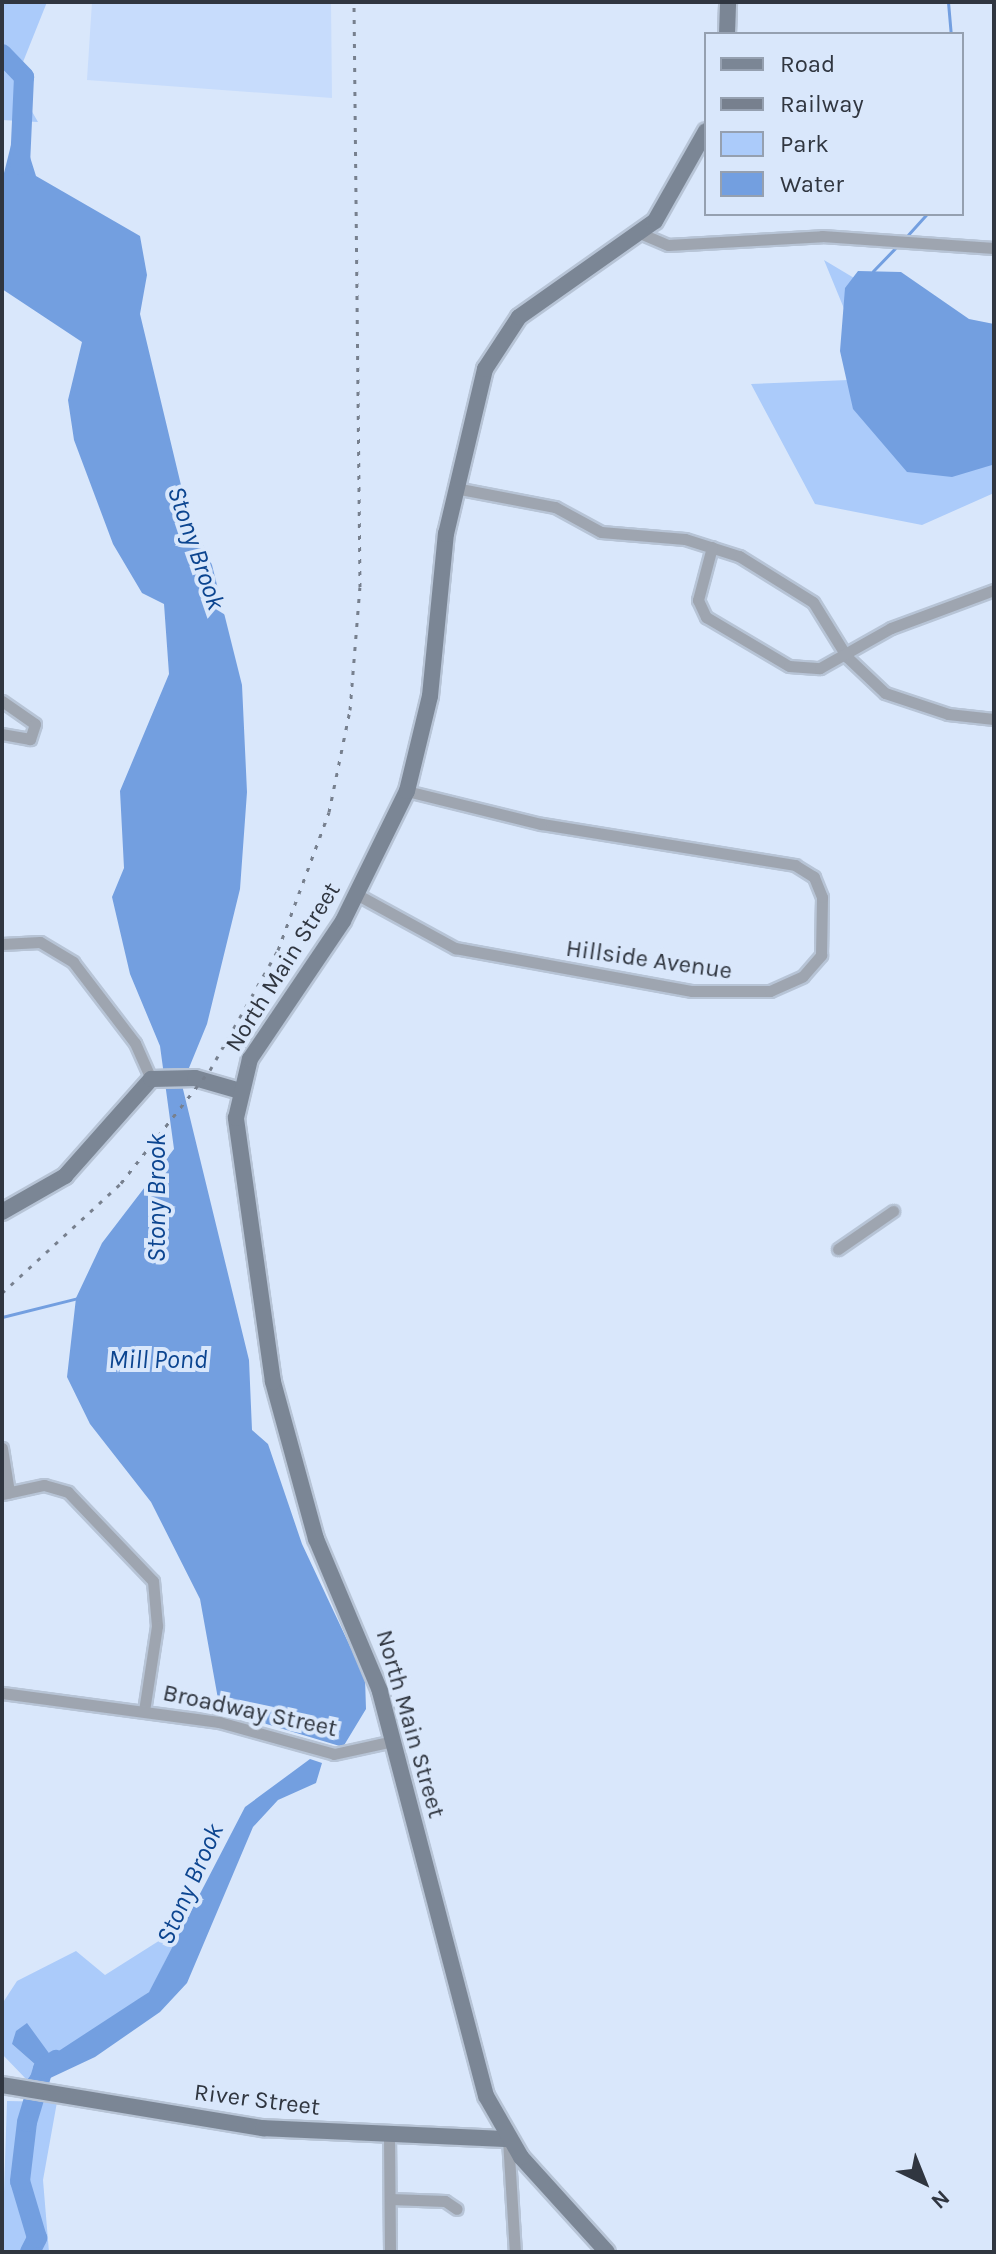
<!DOCTYPE html>
<html>
<head>
<meta charset="utf-8">
<style>
  body { margin:0 }
  #map { position:relative; width:996px; height:2254px; overflow:hidden; background:#d9e7fb; font-family:Karla,sans-serif }
  div>[style] { position:absolute }
  .built>* { inset:0; background:#c7dcfc }
  .green>* { inset:0; background:#abcbfa }
  .water>* { inset:0; background:#739fe0 }
  .stream>* { height:3px; margin:-1.5px; padding:0 1.5px; transform-origin:1.5px; border-radius:1.5px; background:#739fe0 }
  .river>* { height:20px; margin:-10px; padding:0 10px; transform-origin:10px; border-radius:10px; background:#739fe0 }
  .roads { filter:drop-shadow(2px 0 #b7c4d6) drop-shadow(-2px 0 #b7c4d6) drop-shadow(0 2px #b7c4d6) drop-shadow(0 -2px #b7c4d6) }
  .minor>* { height:11px; margin:-5.5px; padding:0 5.5px; transform-origin:5.5px; border-radius:5.5px; background:#9ea5b0 }
  .secondary>* { height:16px; margin:-8px; padding:0 8px; transform-origin:8px; border-radius:8px; background:#7b8695 }
  .rail>* { height:3px; margin-top:-1.5px; transform-origin:0; background:repeating-linear-gradient(90deg,#77808e 0 4px,transparent 0 12px) }
  span { translate:-50% -50%; white-space:nowrap; text-align:center; line-height:1.15; -webkit-text-stroke:8px #d9e7fb; paint-order:stroke }
  .street-label { font-size:24px; color:#303640 }
  .water-label { font-size:26px; color:#0c4590; font-style:italic }
  .frame { position:absolute; inset:0; border:4px solid #303640; pointer-events:none }
  .legend { position:absolute; left:704px; top:32px; width:260px; height:184px; box-sizing:border-box; background:#d9e7fb; border:2px solid #95a0b0; margin:0; padding:10px 14px; list-style:none; font-size:24px; color:#303640 }
  .legend li { display:flex; align-items:center; gap:16px; height:40px }
  .legend b { width:40px; border:2px solid #95a0b0 }
  .north { position:absolute; left:884px; top:2142px; width:80px; height:80px; -webkit-text-stroke:6px #d9e7fb; paint-order:stroke; rotate:137deg; font-size:22px; font-weight:700; line-height:32px; text-align:center; color:#303640 }
  .north::after { content:''; display:block; margin:auto; width:28px; height:36px; background:#303640; clip-path:polygon(50% 0,100% 100%,50% 72%,0 100%) }
</style>
</head>
<body>
<div id="map">
  <div class="built">
    <i style="clip-path:polygon(92px 2px,331px 2px,332px 98px,87px 80px)"></i>
  </div>
  <div class="green">
    <i style="clip-path:polygon(2px 2px,47px 2px,15px 82px,38px 122px,2px 120px)"></i>
    <i style="clip-path:polygon(824px 260px,961px 342px,994px 340px,994px 493px,922px 525px,815px 504px,751px 384px,873px 379px)"></i>
    <i style="clip-path:polygon(184px 1925px,150px 1991px,90px 2036px,51px 2056px,12px 2044px,37px 2066px,27px 2080px,2px 2054px,2px 2004px,17px 1981px,76px 1951px,105px 1975px)"></i>
    <i style="clip-path:polygon(7px 2101px,57px 2102px,43px 2180px,49px 2252px,2px 2252px)"></i>
  </div>
  <div class="water">
    <i style="clip-path:polygon(12px 141px,25px 141px,36px 176px,140px 236px,147px 275px,140px 314px,186px 506px,212px 565px,242px 685px,247px 792px,240px 889px,207px 1024px,182px 1085px,249px 1360px,252px 1430px,268px 1444px,302px 1544px,365px 1678px,366px 1709px,343px 1747px,220px 1710px,200px 1599px,151px 1502px,90px 1424px,67px 1377px,76px 1298px,102px 1243px,174px 1149px,160px 1046px,130px 974px,112px 897px,124px 868px,120px 791px,169px 674px,164px 604px,142px 593px,113px 544px,74px 440px,68px 400px,82px 342px,2px 289px,2px 181px)"></i>
    <i style="clip-path:polygon(858px 271px,901px 272px,969px 319px,994px 324px,992px 465px,952px 477px,907px 472px,853px 409px,840px 351px,845px 288px)"></i>
    <i style="clip-path:polygon(310px 1759px,322px 1763px,316px 1783px,278px 1800px,253px 1827px,187px 1983px,160px 2012px,95px 2057px,46px 2080px,27px 2080px,37px 2066px,12px 2044px,16px 2031px,27px 2023px,51px 2056px,149px 1992px,245px 1807px)"></i>
  </div>
  <div class="stream">
    <i style="left:948px;top:2px;width:32px;rotate:85deg"></i>
    <i style="left:962px;top:82px;width:87px;rotate:90deg"></i>
    <i style="left:906px;top:237px;width:31px;rotate:-48deg"></i>
    <i style="left:873px;top:271px;width:36px;rotate:-46deg"></i>
    <i style="left:2px;top:1317px;width:78px;rotate:-14deg"></i>
  </div>
  <div class="river">
    <i style="left:2px;top:54px;width:32px;rotate:46deg"></i>
    <i style="left:24px;top:77px;width:88px;rotate:92.6deg"></i>
    <i style="left:30px;top:2252px;width:16px;rotate:-63deg"></i>
    <i style="left:37px;top:2238px;width:59px;rotate:-106.6deg"></i>
    <i style="left:20px;top:2181px;width:59px;rotate:-83.2deg"></i>
    <i style="left:27px;top:2122px;width:55px;rotate:-73.2deg"></i>
    <i style="left:43px;top:2069px;width:16px;rotate:-35deg"></i>
  </div>
  <div class="roads">
    <div class="minor">
      <i style="left:642px;top:234px;width:28px;rotate:23deg"></i>
      <i style="left:668px;top:245px;width:154px;rotate:-3.3deg"></i>
      <i style="left:822px;top:236px;width:172px;rotate:4deg"></i>
      <i style="left:455px;top:488px;width:102px;rotate:10.8deg"></i>
      <i style="left:555px;top:507px;width:52px;rotate:28.5deg"></i>
      <i style="left:601px;top:532px;width:84px;rotate:4.8deg"></i>
      <i style="left:685px;top:539px;width:57px;rotate:17.5deg"></i>
      <i style="left:739px;top:556px;width:87px;rotate:31.9deg"></i>
      <i style="left:813px;top:602px;width:65px;rotate:58.3deg"></i>
      <i style="left:847px;top:657px;width:52px;rotate:43.5deg"></i>
      <i style="left:885px;top:693px;width:66px;rotate:18.4deg"></i>
      <i style="left:948px;top:714px;width:46px;rotate:6.2deg"></i>
      <i style="left:712px;top:547px;width:55px;rotate:104.8deg"></i>
      <i style="left:698px;top:600px;width:19px;rotate:65deg"></i>
      <i style="left:706px;top:617px;width:96px;rotate:30.6deg"></i>
      <i style="left:789px;top:666px;width:31px;rotate:4deg"></i>
      <i style="left:820px;top:668px;width:81px;rotate:-29.4deg"></i>
      <i style="left:891px;top:628px;width:110px;rotate:-20.3deg"></i>
      <i style="left:2px;top:701px;width:40px;rotate:34.9deg"></i>
      <i style="left:35px;top:724px;width:16px;rotate:108deg"></i>
      <i style="left:30px;top:739px;width:28px;rotate:-170deg"></i>
      <i style="left:358px;top:895px;width:111px;rotate:28.7deg"></i>
      <i style="left:455px;top:948px;width:241px;rotate:10.3deg"></i>
      <i style="left:692px;top:991px;width:78px"></i>
      <i style="left:770px;top:991px;width:36px;rotate:-24deg"></i>
      <i style="left:803px;top:976px;width:28px;rotate:-49deg"></i>
      <i style="left:821px;top:955px;width:58px;rotate:-89deg"></i>
      <i style="left:822px;top:897px;width:22px;rotate:-112deg"></i>
      <i style="left:814px;top:877px;width:22px;rotate:-148deg"></i>
      <i style="left:795px;top:865px;width:257px;rotate:-170.8deg"></i>
      <i style="left:541px;top:824px;width:138px;rotate:-166.2deg"></i>
      <i style="left:2px;top:944px;width:38px;rotate:-3deg"></i>
      <i style="left:40px;top:942px;width:39px;rotate:31deg"></i>
      <i style="left:73px;top:962px;width:102px;rotate:52.6deg"></i>
      <i style="left:135px;top:1043px;width:39px;rotate:66deg"></i>
      <i style="left:838px;top:1249px;width:67px;rotate:-34.6deg"></i>
      <i style="left:2px;top:1448px;width:45px;rotate:81deg"></i>
      <i style="left:2px;top:1494px;width:43px;rotate:-12.1deg"></i>
      <i style="left:44px;top:1485px;width:25px;rotate:16deg"></i>
      <i style="left:68px;top:1492px;width:123px;rotate:46.3deg"></i>
      <i style="left:153px;top:1581px;width:45px;rotate:84.9deg"></i>
      <i style="left:157px;top:1626px;width:86px;rotate:98.7deg"></i>
      <i style="left:2px;top:1693px;width:219px;rotate:7.6deg"></i>
      <i style="left:219px;top:1722px;width:119px;rotate:15.5deg"></i>
      <i style="left:334px;top:1754px;width:60px;rotate:-12.4deg"></i>
      <i style="left:389px;top:2135px;width:117px;rotate:89.5deg"></i>
      <i style="left:508px;top:2139px;width:113px;rotate:86.5deg"></i>
      <i style="left:390px;top:2199px;width:55px;rotate:2.1deg"></i>
      <i style="left:445px;top:2201px;width:14px;rotate:34deg"></i>
    </div>
    <div class="secondary">
      <i style="left:727px;top:34px;width:32px;rotate:-88deg"></i>
      <i style="left:2px;top:1212px;width:73px;rotate:-29.7deg"></i>
      <i style="left:65px;top:1176px;width:130px;rotate:-48.4deg"></i>
      <i style="left:151px;top:1079px;width:44px;rotate:-1.3deg"></i>
      <i style="left:195px;top:1078px;width:47px;rotate:16.1deg"></i>
      <i style="left:2px;top:2085px;width:265px;rotate:9.4deg"></i>
      <i style="left:263px;top:2128px;width:245px;rotate:2.6deg"></i>
      <i style="left:607px;top:2252px;width:128px;rotate:-132.2deg"></i>
      <i style="left:521px;top:2157px;width:70px;rotate:-119.8deg"></i>
      <i style="left:486px;top:2096px;width:419px;rotate:-104.7deg"></i>
      <i style="left:380px;top:1691px;width:165px;rotate:-112.8deg"></i>
      <i style="left:316px;top:1539px;width:163px;rotate:-105.3deg"></i>
      <i style="left:273px;top:1382px;width:267px;rotate:-98deg"></i>
      <i style="left:236px;top:1118px;width:61px;rotate:-76.7deg"></i>
      <i style="left:250px;top:1059px;width:166px;rotate:-56deg"></i>
      <i style="left:343px;top:921px;width:145px;rotate:-63.8deg"></i>
      <i style="left:407px;top:791px;width:98px;rotate:-76.4deg"></i>
      <i style="left:430px;top:696px;width:163px;rotate:-84.4deg"></i>
      <i style="left:446px;top:534px;width:170px;rotate:-76.7deg"></i>
      <i style="left:485px;top:369px;width:62px;rotate:-56.8deg"></i>
      <i style="left:519px;top:317px;width:166px;rotate:-35.2deg"></i>
      <i style="left:655px;top:221px;width:103px;rotate:-60.5deg"></i>
    </div>
  </div>
  <div class="rail">
    <i style="left:2px;top:1293px;width:162px;rotate:-42.7deg"></i>
    <i style="left:121px;top:1183px;width:144px;rotate:-51.8deg"></i>
    <i style="left:210px;top:1070px;width:138px;rotate:-60.5deg"></i>
    <i style="left:278px;top:950px;width:147px;rotate:-69.7deg"></i>
    <i style="left:329px;top:812px;width:104px;rotate:-78.4deg"></i>
    <i style="left:350px;top:710px;width:123px;rotate:-85.4deg"></i>
    <i style="left:360px;top:587px;width:585px;rotate:-90.59deg"></i>
  </div>
  <div class="street-label">
    <span style="left:649px;top:960px;rotate:8deg">Hillside Avenue</span>
    <span style="left:283px;top:967px;rotate:-58deg">North Main Street</span>
    <span style="left:250px;top:1711px;rotate:12deg">Broadway Street</span>
    <span style="left:410px;top:1724px;rotate:74deg">North Main Street</span>
    <span style="left:257px;top:2100px;rotate:7deg">River Street</span>
  </div>
  <div class="water-label">
    <span style="left:196px;top:548px;rotate:71deg">Stony Brook</span>
    <span style="left:157px;top:1198px;rotate:-90deg">Stony Brook</span>
    <span style="left:158px;top:1360px">Mill Pond</span>
    <span style="left:190px;top:1884px;rotate:-66deg">Stony Brook</span>
  </div>
  <div class="frame"></div>
  <ul class="legend">
  <li><b style="height:10px;background:#7b8695"></b>Road</li>
  <li><b style="height:10px;background:#77808e"></b>Railway</li>
  <li><b style="height:22px;background:#abcbfa"></b>Park</li>
  <li><b style="height:22px;background:#739fe0"></b>Water</li>
  </ul>
  <div class="north">N</div>
</div>
</body>
</html>
